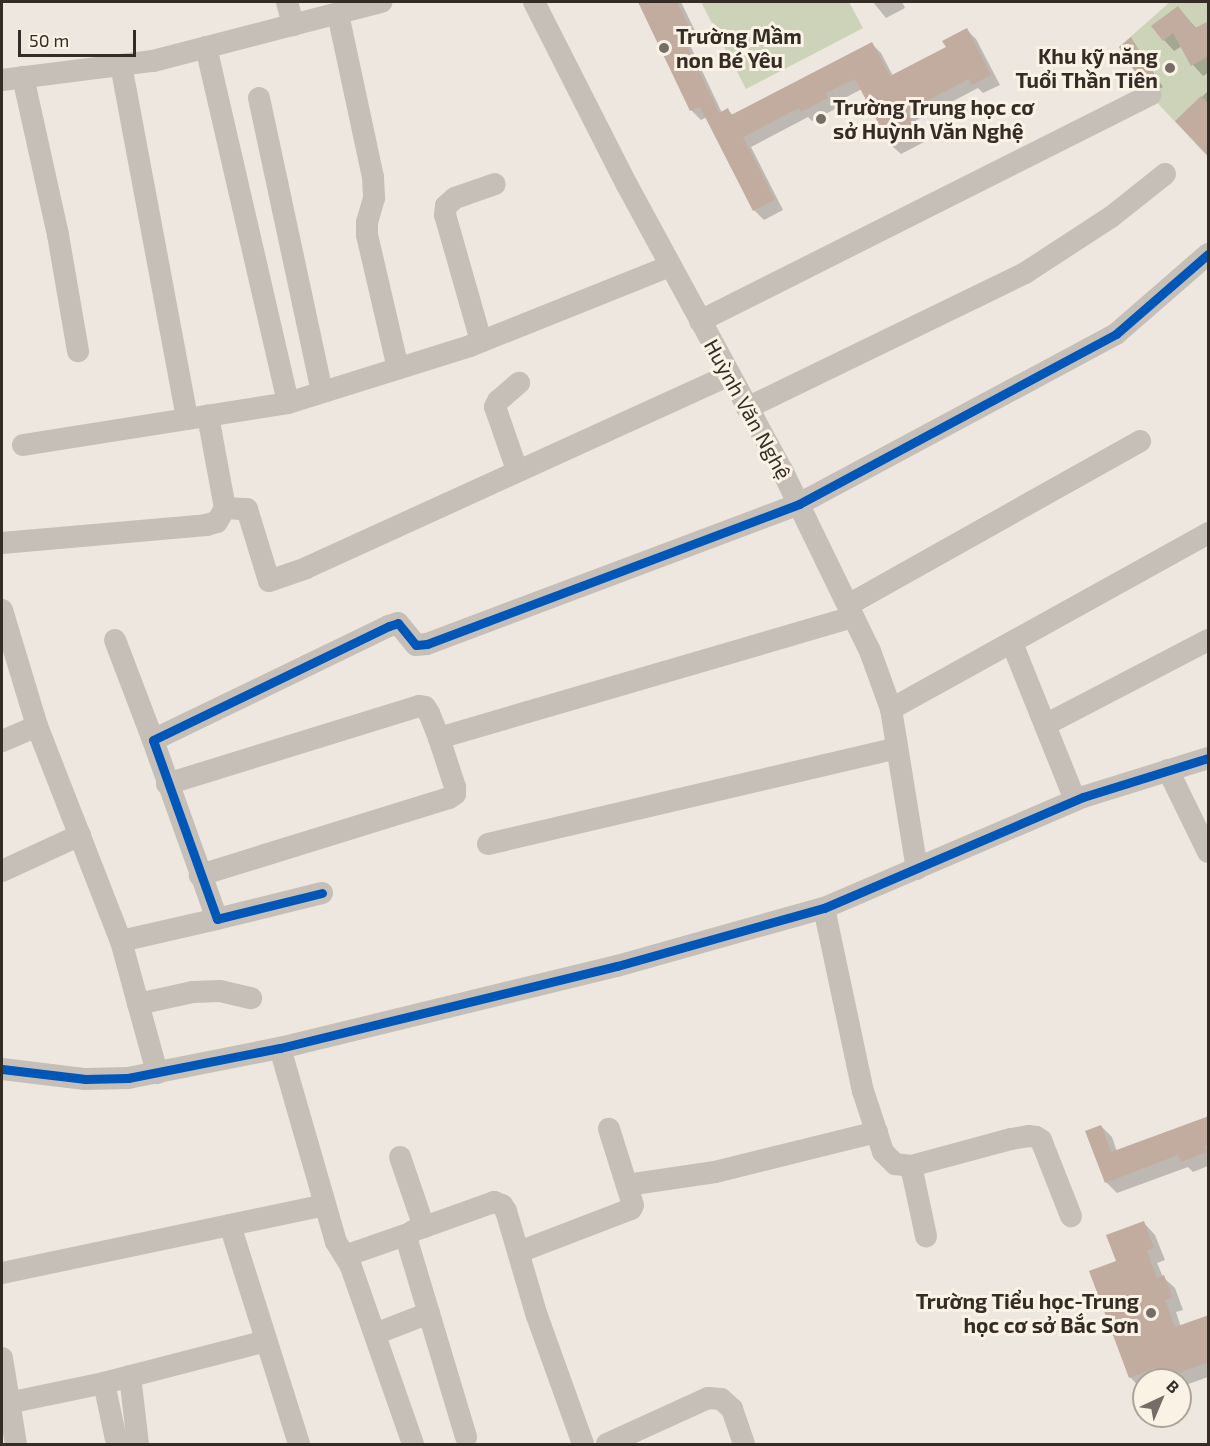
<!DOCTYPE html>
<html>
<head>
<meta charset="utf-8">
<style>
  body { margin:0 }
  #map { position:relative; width:1210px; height:1446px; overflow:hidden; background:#ede7df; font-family:"Exo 2",sans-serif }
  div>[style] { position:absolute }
  .green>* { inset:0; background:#ccd3b8 }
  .shadow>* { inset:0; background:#0003 }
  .building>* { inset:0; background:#c2aca0 }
  .minor>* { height:22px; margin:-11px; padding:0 11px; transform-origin:11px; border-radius:11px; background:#c5bfb8 }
  .cycleway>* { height:9px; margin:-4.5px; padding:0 4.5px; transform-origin:4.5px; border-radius:4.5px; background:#0057b8 }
  .dots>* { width:16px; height:16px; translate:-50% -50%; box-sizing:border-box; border:3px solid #faf2e5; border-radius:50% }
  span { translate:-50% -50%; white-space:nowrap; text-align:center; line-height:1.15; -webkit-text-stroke:6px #faf2e5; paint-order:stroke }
  .poi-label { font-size:21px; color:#362c26; font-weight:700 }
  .left { translate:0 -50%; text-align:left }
  .right { translate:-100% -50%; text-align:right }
  .street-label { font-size:21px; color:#362c26 }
  .frame { position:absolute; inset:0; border:3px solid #362c26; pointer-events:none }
  .north { position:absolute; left:1132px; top:1368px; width:60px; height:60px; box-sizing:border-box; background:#faf2e5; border:2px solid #aca399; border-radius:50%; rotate:44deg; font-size:16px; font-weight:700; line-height:24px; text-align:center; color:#362c26 }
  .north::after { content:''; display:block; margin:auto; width:21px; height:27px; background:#766d67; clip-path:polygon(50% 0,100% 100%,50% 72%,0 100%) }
  .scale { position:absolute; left:18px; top:30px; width:118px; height:27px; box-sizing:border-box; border:3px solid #362c26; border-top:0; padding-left:8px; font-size:18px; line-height:21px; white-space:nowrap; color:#362c26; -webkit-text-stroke:4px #faf2e5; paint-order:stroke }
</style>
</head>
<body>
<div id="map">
  <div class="green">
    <i style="clip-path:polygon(701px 2px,849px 2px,863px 28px,746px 89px)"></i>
    <i style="clip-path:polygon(1170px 2px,1208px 2px,1208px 157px,1150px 95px,1119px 47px)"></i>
  </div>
  <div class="shadow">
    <i style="clip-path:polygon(640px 2px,681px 2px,699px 39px,689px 43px,722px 113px,728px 110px,733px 115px,872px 44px,881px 53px,893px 76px,948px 48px,967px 30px,976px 39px,1000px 85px,983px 93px,978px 88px,915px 121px,926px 141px,901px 154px,891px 145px,862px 89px,835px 103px,837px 108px,812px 121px,808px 117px,751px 147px,783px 210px,764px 220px,754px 210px,707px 117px,701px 120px,692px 111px)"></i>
    <i style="clip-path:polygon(873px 2px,902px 2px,905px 8px,886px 18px)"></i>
    <i style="clip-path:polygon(1178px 8px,1197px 29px,1208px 23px,1208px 73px,1203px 76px,1193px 65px,1182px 46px,1174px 51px,1164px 40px)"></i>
    <i style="clip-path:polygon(1131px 39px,1163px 87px,1161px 88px,1150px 89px,1144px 83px)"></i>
    <i style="clip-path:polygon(1208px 91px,1208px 155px,1177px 122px)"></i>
    <i style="clip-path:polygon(1208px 1118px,1208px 1166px,1193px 1172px,1188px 1167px,1117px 1193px,1106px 1182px,1101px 1126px,1112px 1137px,1117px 1152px)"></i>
    <i style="clip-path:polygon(1144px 1223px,1155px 1235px,1165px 1260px,1157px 1263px,1163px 1277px,1175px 1288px,1183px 1310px,1176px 1312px,1181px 1327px,1208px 1317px,1208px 1377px,1180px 1387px,1180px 1380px,1144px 1380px,1144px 1388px,1141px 1389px,1130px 1377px,1118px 1262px)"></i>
  </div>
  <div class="building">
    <i style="clip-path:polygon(638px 2px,677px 2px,690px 29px,681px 33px,719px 113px,728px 108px,731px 115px,872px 42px,890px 76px,946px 47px,942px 41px,967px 28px,991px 75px,972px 85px,969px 79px,907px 111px,917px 131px,890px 145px,855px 79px,826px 93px,828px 98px,801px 112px,799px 108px,743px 137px,775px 200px,753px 211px,700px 107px,690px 111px)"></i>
    <i style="clip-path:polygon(1178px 6px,1195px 28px,1209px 21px,1209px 56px,1191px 66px,1173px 33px,1163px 41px,1151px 26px)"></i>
    <i style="clip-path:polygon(1131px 37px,1158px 81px,1155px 83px,1143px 84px,1119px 47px)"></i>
    <i style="clip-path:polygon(1201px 96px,1209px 104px,1209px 157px,1175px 121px)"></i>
    <i style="clip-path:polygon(1209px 1116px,1209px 1144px,1204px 1146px,1207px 1152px,1181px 1162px,1178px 1155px,1105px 1183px,1085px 1131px,1101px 1125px,1111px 1152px)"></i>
    <i style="clip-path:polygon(1144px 1221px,1154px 1248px,1147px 1251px,1157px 1278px,1164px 1275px,1172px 1298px,1165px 1300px,1175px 1327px,1209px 1315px,1209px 1362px,1159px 1380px,1155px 1368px,1129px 1378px,1089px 1271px,1116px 1261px,1106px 1235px)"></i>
  </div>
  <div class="minor">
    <i style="left:287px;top:2px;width:24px;rotate:75deg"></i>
    <i style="left:534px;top:2px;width:205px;rotate:63.1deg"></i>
    <i style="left:627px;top:185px;width:324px;rotate:61.5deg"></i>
    <i style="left:782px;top:470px;width:201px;rotate:64.1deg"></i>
    <i style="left:870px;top:651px;width:62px;rotate:70.1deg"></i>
    <i style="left:891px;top:709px;width:162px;rotate:80.8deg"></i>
    <i style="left:338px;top:14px;width:167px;rotate:77.9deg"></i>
    <i style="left:373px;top:177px;width:21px;rotate:87deg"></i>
    <i style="left:374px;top:198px;width:25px;rotate:106deg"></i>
    <i style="left:367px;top:222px;width:13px;rotate:90deg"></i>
    <i style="left:367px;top:235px;width:137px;rotate:76.9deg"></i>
    <i style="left:206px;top:47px;width:365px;rotate:77deg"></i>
    <i style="left:121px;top:65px;width:360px;rotate:79.4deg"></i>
    <i style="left:23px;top:77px;width:162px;rotate:77.5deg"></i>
    <i style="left:58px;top:235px;width:118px;rotate:80.2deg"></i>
    <i style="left:2px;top:80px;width:152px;rotate:-7.2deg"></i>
    <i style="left:153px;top:61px;width:236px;rotate:-14.5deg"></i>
    <i style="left:259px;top:98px;width:300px;rotate:77.9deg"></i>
    <i style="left:700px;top:321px;width:504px;rotate:-26.67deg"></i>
    <i style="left:481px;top:341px;width:131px;rotate:-105.9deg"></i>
    <i style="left:445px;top:215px;width:9px;rotate:-84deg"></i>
    <i style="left:446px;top:206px;width:12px;rotate:-42deg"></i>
    <i style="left:455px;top:198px;width:42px;rotate:-19.3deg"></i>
    <i style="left:747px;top:408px;width:309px;rotate:-25.9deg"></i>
    <i style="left:1025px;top:273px;width:103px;rotate:-33.1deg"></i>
    <i style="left:1111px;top:217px;width:69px;rotate:-38.5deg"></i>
    <i style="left:23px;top:445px;width:268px;rotate:-9deg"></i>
    <i style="left:288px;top:403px;width:191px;rotate:-17.4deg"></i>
    <i style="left:470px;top:346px;width:215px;rotate:-21.8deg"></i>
    <i style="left:517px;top:470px;width:67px;rotate:-109.2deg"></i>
    <i style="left:495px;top:407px;width:7px;rotate:-63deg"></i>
    <i style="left:498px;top:401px;width:28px;rotate:-41deg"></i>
    <i style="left:225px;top:508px;width:22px;rotate:3deg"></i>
    <i style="left:247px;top:509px;width:75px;rotate:73deg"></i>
    <i style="left:269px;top:581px;width:39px;rotate:-19deg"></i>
    <i style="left:306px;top:568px;width:466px;rotate:-24.5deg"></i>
    <i style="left:2px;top:543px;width:205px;rotate:-5deg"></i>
    <i style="left:206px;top:525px;width:11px;rotate:-15deg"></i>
    <i style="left:217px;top:522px;width:16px;rotate:-60deg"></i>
    <i style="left:225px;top:508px;width:94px;rotate:-100.5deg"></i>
    <i style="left:848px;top:605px;width:335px;rotate:-29.3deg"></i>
    <i style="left:2px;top:610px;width:121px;rotate:73.2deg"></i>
    <i style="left:37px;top:726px;width:231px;rotate:68.7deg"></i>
    <i style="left:121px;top:941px;width:137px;rotate:74.7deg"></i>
    <i style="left:115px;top:640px;width:107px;rotate:69.2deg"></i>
    <i style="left:1012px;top:643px;width:169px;rotate:68.1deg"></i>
    <i style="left:891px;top:709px;width:363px;rotate:-29deg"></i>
    <i style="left:1045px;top:725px;width:184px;rotate:-27.5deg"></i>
    <i style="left:439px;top:738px;width:431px;rotate:-16.3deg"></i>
    <i style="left:2px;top:741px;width:38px;rotate:-23deg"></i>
    <i style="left:1168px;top:770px;width:91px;rotate:64deg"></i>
    <i style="left:167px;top:784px;width:264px;rotate:-17.2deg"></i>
    <i style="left:419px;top:706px;width:6px;rotate:9deg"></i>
    <i style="left:425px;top:707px;width:7px;rotate:56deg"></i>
    <i style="left:429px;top:713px;width:27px;rotate:68deg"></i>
    <i style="left:439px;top:738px;width:52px;rotate:71.9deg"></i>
    <i style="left:455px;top:787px;width:7px;rotate:90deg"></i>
    <i style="left:455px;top:794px;width:7px;rotate:146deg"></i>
    <i style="left:449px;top:798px;width:261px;rotate:162.8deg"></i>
    <i style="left:488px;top:844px;width:420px;rotate:-13.2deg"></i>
    <i style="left:2px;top:871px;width:86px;rotate:-24.8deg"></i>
    <i style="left:322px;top:893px;width:108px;rotate:166.1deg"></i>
    <i style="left:217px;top:919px;width:190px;rotate:-109.7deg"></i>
    <i style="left:153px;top:740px;width:262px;rotate:-25.8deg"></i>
    <i style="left:389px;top:626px;width:9px;rotate:-18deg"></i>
    <i style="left:398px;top:623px;width:28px;rotate:51deg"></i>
    <i style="left:416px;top:645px;width:11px;rotate:-5deg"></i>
    <i style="left:427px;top:644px;width:397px;rotate:-20.6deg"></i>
    <i style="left:799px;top:504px;width:360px;rotate:-28.2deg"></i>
    <i style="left:1116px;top:334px;width:122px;rotate:-41deg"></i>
    <i style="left:824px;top:908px;width:187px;rotate:78deg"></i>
    <i style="left:863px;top:1091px;width:64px;rotate:71.8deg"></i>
    <i style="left:883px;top:1152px;width:17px;rotate:45deg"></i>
    <i style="left:895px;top:1164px;width:16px;rotate:7deg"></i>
    <i style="left:911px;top:1166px;width:104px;rotate:-15.1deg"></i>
    <i style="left:1011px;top:1139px;width:18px;rotate:-9deg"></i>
    <i style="left:1029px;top:1136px;width:7px;rotate:8deg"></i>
    <i style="left:1036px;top:1137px;width:6px;rotate:31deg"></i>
    <i style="left:1041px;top:1140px;width:82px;rotate:68.5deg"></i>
    <i style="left:121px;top:941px;width:98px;rotate:-12.9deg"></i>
    <i style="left:138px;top:1004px;width:56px;rotate:-12.3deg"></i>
    <i style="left:193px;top:992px;width:27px;rotate:-2deg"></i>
    <i style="left:220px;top:991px;width:32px;rotate:13deg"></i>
    <i style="left:280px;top:1048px;width:202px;rotate:73.9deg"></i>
    <i style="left:336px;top:1242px;width:26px;rotate:58deg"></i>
    <i style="left:350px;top:1264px;width:191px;rotate:70.7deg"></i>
    <i style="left:2px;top:1069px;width:84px;rotate:6.9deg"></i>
    <i style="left:85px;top:1079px;width:43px;rotate:-1.3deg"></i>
    <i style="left:128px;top:1078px;width:155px;rotate:-11.2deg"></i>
    <i style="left:280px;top:1048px;width:347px;rotate:-13.7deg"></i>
    <i style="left:617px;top:966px;width:215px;rotate:-15.7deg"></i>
    <i style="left:824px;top:908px;width:282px;rotate:-23.2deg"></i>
    <i style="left:1083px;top:797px;width:131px;rotate:-17.3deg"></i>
    <i style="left:400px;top:1157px;width:74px;rotate:71.1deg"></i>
    <i style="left:911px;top:1166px;width:72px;rotate:77.9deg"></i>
    <i style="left:627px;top:1185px;width:89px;rotate:-8.4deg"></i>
    <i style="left:715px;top:1172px;width:167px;rotate:-13.9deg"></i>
    <i style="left:230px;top:1225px;width:230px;rotate:72.5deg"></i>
    <i style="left:519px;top:1252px;width:120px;rotate:-21deg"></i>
    <i style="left:631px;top:1209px;width:4px;rotate:-63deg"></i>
    <i style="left:633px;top:1205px;width:80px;rotate:-107.5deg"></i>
    <i style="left:345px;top:1256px;width:67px;rotate:-19.2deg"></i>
    <i style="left:2px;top:1273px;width:329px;rotate:-11.9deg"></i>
    <i style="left:375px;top:1334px;width:58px;rotate:-21.3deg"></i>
    <i style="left:2px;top:1358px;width:87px;rotate:80.8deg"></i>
    <i style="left:130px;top:1376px;width:68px;rotate:83.3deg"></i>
    <i style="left:104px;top:1383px;width:62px;rotate:78deg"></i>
    <i style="left:8px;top:1403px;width:98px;rotate:-11.8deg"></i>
    <i style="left:104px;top:1383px;width:167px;rotate:-14.5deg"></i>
    <i style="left:466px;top:1437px;width:209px;rotate:-106.7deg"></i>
    <i style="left:406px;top:1237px;width:9px;rotate:-41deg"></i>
    <i style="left:413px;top:1231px;width:86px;rotate:-19.7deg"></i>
    <i style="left:494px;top:1202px;width:9px;rotate:21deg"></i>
    <i style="left:502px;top:1205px;width:7px;rotate:56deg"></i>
    <i style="left:506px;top:1211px;width:109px;rotate:73.6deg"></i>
    <i style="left:537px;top:1316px;width:136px;rotate:70.2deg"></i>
    <i style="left:607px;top:1444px;width:111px;rotate:-24.5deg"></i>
    <i style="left:708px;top:1398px;width:13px;rotate:4deg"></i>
    <i style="left:721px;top:1399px;width:15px;rotate:42deg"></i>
    <i style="left:732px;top:1409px;width:37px;rotate:71deg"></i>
  </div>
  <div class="cycleway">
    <i style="left:322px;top:893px;width:108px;rotate:166.1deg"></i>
    <i style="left:217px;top:919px;width:190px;rotate:-109.7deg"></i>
    <i style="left:153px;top:740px;width:262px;rotate:-25.8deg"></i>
    <i style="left:389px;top:626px;width:9px;rotate:-18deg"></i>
    <i style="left:398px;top:623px;width:28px;rotate:51deg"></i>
    <i style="left:416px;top:645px;width:11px;rotate:-5deg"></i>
    <i style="left:427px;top:644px;width:397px;rotate:-20.6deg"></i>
    <i style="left:799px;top:504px;width:360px;rotate:-28.2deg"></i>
    <i style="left:1116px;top:334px;width:122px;rotate:-41deg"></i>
    <i style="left:2px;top:1069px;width:84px;rotate:6.9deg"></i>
    <i style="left:85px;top:1079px;width:43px;rotate:-1.3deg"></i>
    <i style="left:128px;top:1078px;width:155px;rotate:-11.2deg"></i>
    <i style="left:280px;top:1048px;width:347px;rotate:-13.7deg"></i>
    <i style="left:617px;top:966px;width:215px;rotate:-15.7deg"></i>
    <i style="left:824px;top:908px;width:282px;rotate:-23.2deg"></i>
    <i style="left:1083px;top:797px;width:131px;rotate:-17.3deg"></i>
  </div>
  <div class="dots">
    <i style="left:664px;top:48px;background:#766d67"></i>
    <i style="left:1170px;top:68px;background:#766d67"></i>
    <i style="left:821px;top:119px;background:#766d67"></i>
    <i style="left:1151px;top:1313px;background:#766d67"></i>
  </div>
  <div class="poi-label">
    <span class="left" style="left:676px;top:48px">Trường Mầm<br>non Bé Yêu</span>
    <span class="right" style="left:1158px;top:68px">Khu kỹ năng<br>Tuổi Thần Tiên</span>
    <span class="left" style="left:833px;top:119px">Trường Trung học cơ<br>sở Huỳnh Văn Nghệ</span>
    <span class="right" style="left:1139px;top:1313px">Trường Tiểu học-Trung<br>học cơ sở Bắc Sơn</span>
  </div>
  <div class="street-label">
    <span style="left:748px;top:409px;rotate:61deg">Huỳnh Văn Nghệ</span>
  </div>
  <div class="frame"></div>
  <div class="north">B</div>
  <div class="scale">50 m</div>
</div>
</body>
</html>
